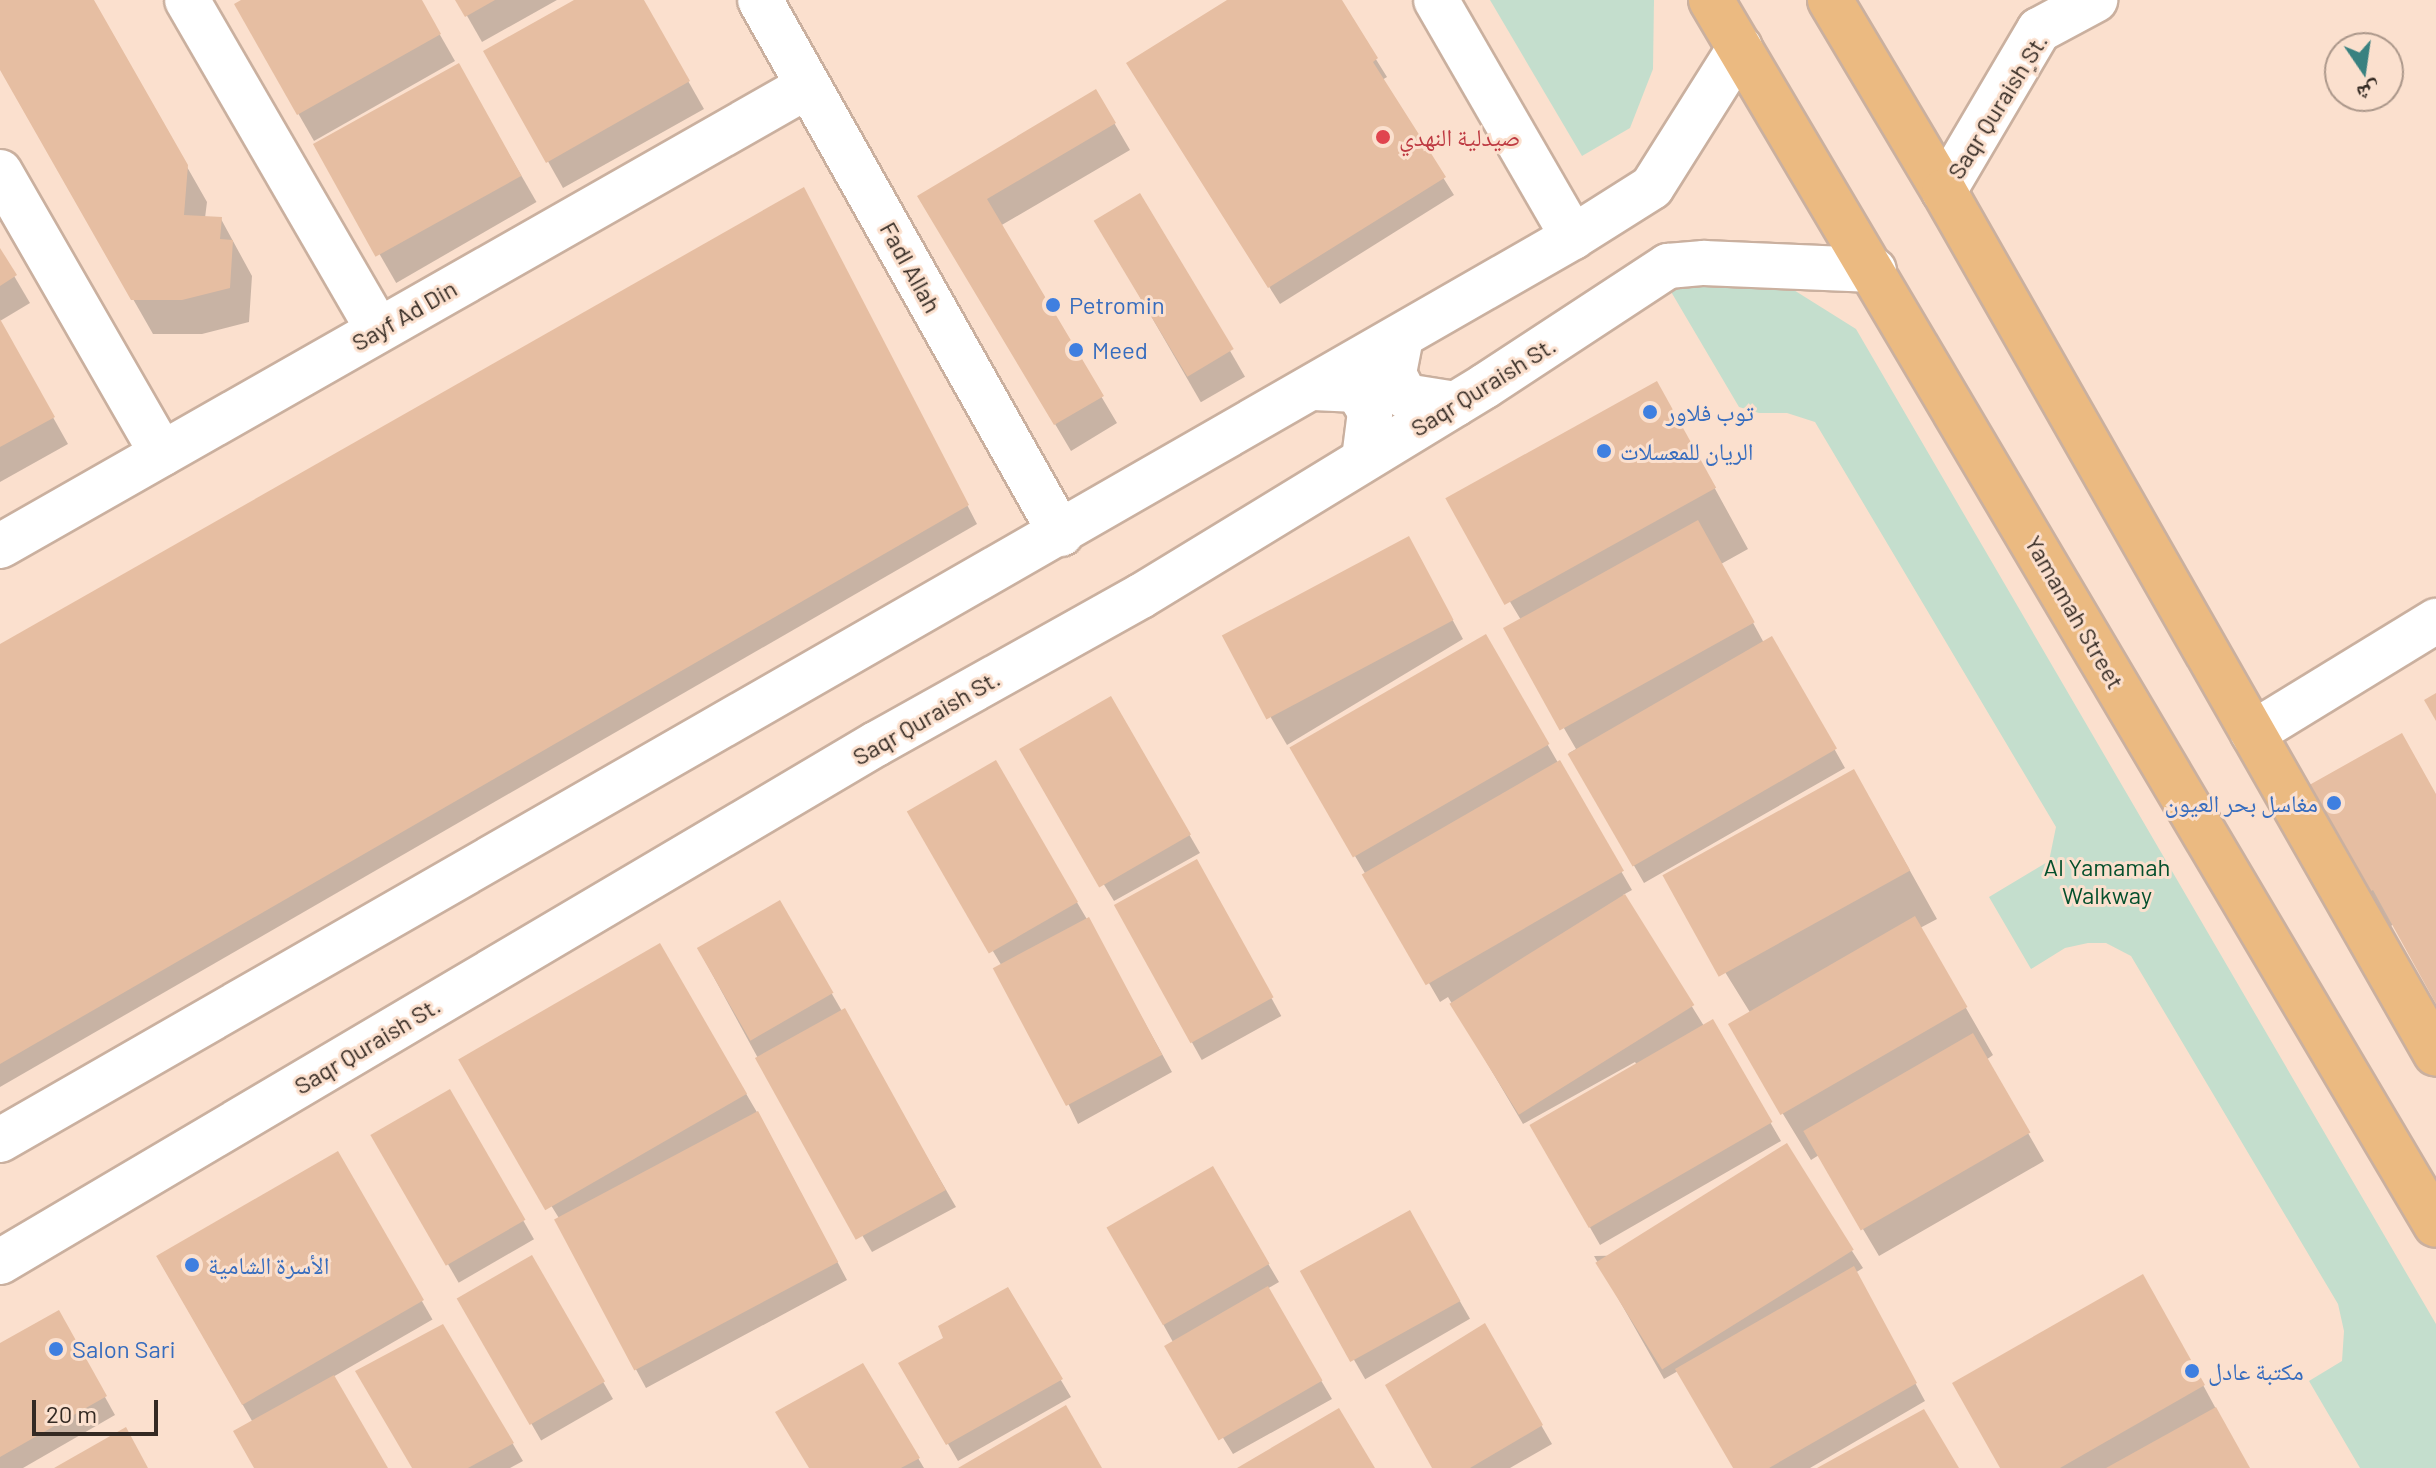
<!DOCTYPE html>
<html>
<head>
<meta charset="utf-8">
<style>
  body { margin:0 }
  #map { position:relative; width:2436px; height:1468px; overflow:hidden; background:#fbe0ce; font-family:Barlow,"Noto Naskh Arabic",sans-serif }
  div>[style] { position:absolute }
  .green>* { inset:0; background:#c4decd }
  .shadow>* { inset:0; background:#0003; transform-origin:0 0 }
  .building>* { inset:0; background:#e6bea2; transform-origin:0 0 }
  .roads { filter:drop-shadow(2px 0 #cab09f) drop-shadow(-2px 0 #cab09f) drop-shadow(0 2px #cab09f) drop-shadow(0 -2px #cab09f) }
  .minor>* { height:44px; margin:-22px; padding:0 22px; transform-origin:22px; border-radius:22px; background:#fff }
  .major>* { height:44px; margin:-22px; padding:0 22px; transform-origin:22px; border-radius:22px; background:#ebba81 }
  .dots>* { width:22px; height:22px; translate:-50% -50%; box-sizing:border-box; border:4px solid #fbe0ce; border-radius:50% }
  span { translate:-50% -50%; white-space:nowrap; text-align:center; line-height:1.15; -webkit-text-stroke:6px #fbe0ce; paint-order:stroke }
  .street-label { font-size:24px; color:#342a23 }
  .health-label { font-size:24px; color:#be3a42 }
  .left { translate:0 -50%; text-align:left }
  .shop-label { font-size:24px; color:#366cbe }
  .right { translate:-100% -50%; text-align:right }
  .park-label { font-size:24px; color:#044f2c }
  .north { position:absolute; left:2324px; top:32px; width:80px; height:80px; box-sizing:border-box; background:#fbe0ce; border:2px solid #ab978a; border-radius:50%; rotate:167deg; font-size:22px; font-weight:700; line-height:32px; text-align:center; color:#342a23 }
  .north::after { content:''; display:block; margin:auto; width:28px; height:36px; background:#398180; clip-path:polygon(50% 0,100% 100%,50% 72%,0 100%) }
  .scale { position:absolute; left:32px; top:1400px; width:126px; height:36px; box-sizing:border-box; border:4px solid #342a23; border-top:0; padding-left:10px; font-size:24px; line-height:28px; white-space:nowrap; color:#342a23; -webkit-text-stroke:6px #fbe0ce; paint-order:stroke }
</style>
</head>
<body>
<div id="map">
  <div class="green">
    <i style="clip-path:polygon(1490px 0,1654px 0,1653px 69px,1630px 128px,1582px 156px)"></i>
    <i style="clip-path:polygon(1702px 270px,1789px 287px,1856px 329px,2436px 1324px,2436px 1468px,2360px 1468px,2309px 1381px,2342px 1361px,2344px 1331px,2338px 1304px,2131px 956px,2106px 943px,2088px 943px,2065px 948px,2031px 969px,1989px 897px,2049px 861px,2056px 827px,1815px 422px,1787px 413px,1759px 413px,1739px 407px,1670px 290px)"></i>
  </div>
  <div class="shadow">
    <i style="clip-path:polygon(0 0,92px 0,207px 202px,205px 218px,221px 219px,252px 276px,249px 322px,202px 334px,153px 334px,0 66px)"></i>
    <i style="clip-path:polygon(246px 0,420px 0,455px 61px,314px 141px,236px 5px)"></i>
    <i style="clip-path:polygon(458px 0,557px 0,482px 42px)"></i>
    <i style="clip-path:polygon(578px 0,642px 0,704px 109px,563px 188px,486px 52px)"></i>
    <i style="clip-path:polygon(1231px 0,1339px 0,1387px 77px,1382px 80px,1454px 195px,1280px 304px,1139px 81px)"></i>
    <i style="left:458px;top:66px;width:157px;height:162px;rotate:60deg"></i>
    <i style="clip-path:polygon(1096px 92px,1130px 150px,1000px 226px,1117px 423px,1071px 451px,920px 196px)"></i>
    <i style="left:1140px;top:195px;width:210px;height:51px;rotate:60deg"></i>
    <i style="clip-path:polygon(813px 208px,977px 524px,0 1087px,0 647px)"></i>
    <i style="clip-path:polygon(0 252px,30px 303px,0 321px)"></i>
    <i style="clip-path:polygon(0 323px,68px 444px,0 482px)"></i>
    <i style="clip-path:polygon(1690px 443px,1748px 549px,1721px 564px,1764px 643px,1772px 638px,1845px 768px,1644px 883px,1569px 753px,1576px 749px,1506px 628px,1521px 620px,1450px 502px)"></i>
    <i style="clip-path:polygon(1418px 557px,1463px 639px,1287px 745px,1228px 644px)"></i>
    <i style="clip-path:polygon(1485px 637px,1632px 890px,1623px 895px,1704px 1026px,1712px 1022px,1781px 1141px,1600px 1245px,1532px 1126px,1637px 1065px,1635px 1062px,1523px 1124px,1448px 997px,1440px 1002px,1302px 765px)"></i>
    <i style="clip-path:polygon(1110px 699px,1200px 853px,1114px 901px,1032px 767px)"></i>
    <i style="clip-path:polygon(995px 763px,1098px 938px,1172px 1072px,1078px 1124px,1003px 968px,910px 812px)"></i>
    <i style="clip-path:polygon(2436px 797px,2394px 924px,2386px 929px,2366px 894px)"></i>
    <i style="clip-path:polygon(1881px 819px,1937px 919px,1920px 928px,1993px 1055px,1986px 1060px,2044px 1161px,1879px 1256px,1819px 1155px,1811px 1160px,1758px 1073px,1751px 1014px,1668px 880px)"></i>
    <i style="left:1196px;top:862px;width:176px;height:91px;rotate:61deg"></i>
    <i style="clip-path:polygon(779px 903px,956px 1207px,872px 1252px,759px 1060px,699px 950px)"></i>
    <i style="clip-path:polygon(659px 945px,768px 1131px,847px 1280px,646px 1388px,558px 1225px,562px 1223px,471px 1077px)"></i>
    <i style="left:449px;top:1092px;width:170px;height:87px;rotate:60deg"></i>
    <i style="left:337px;top:1154px;width:191px;height:207px;rotate:60deg"></i>
    <i style="clip-path:polygon(1212px 1169px,1279px 1282px,1267px 1289px,1332px 1399px,1233px 1454px,1177px 1363px,1173px 1342px,1109px 1227px)"></i>
    <i style="left:1409px;top:1213px;width:122px;height:121px;rotate:60deg"></i>
    <i style="clip-path:polygon(1852px 1251px,1863px 1268px,1855px 1273px,1925px 1401px,1810px 1468px,1735px 1468px,1678px 1371px,1664px 1379px,1594px 1256px)"></i>
    <i style="left:531px;top:1257px;width:164px;height:83px;rotate:60deg"></i>
    <i style="clip-path:polygon(1007px 1290px,1071px 1397px,958px 1461px,901px 1363px,946px 1339px)"></i>
    <i style="clip-path:polygon(58px 1313px,115px 1415px,23px 1468px,0 1468px,0 1346px)"></i>
    <i style="clip-path:polygon(2170px 1324px,2248px 1468px,2002px 1468px)"></i>
    <i style="clip-path:polygon(443px 1326px,523px 1461px,510px 1468px,414px 1468px)"></i>
    <i style="clip-path:polygon(1484px 1326px,1552px 1444px,1510px 1468px,1434px 1468px)"></i>
    <i style="clip-path:polygon(863px 1366px,924px 1468px,811px 1468px)"></i>
  </div>
  <div class="building">
    <i style="clip-path:polygon(0 0,94px 0,188px 165px,184px 215px,222px 217px,220px 239px,233px 240px,230px 288px,182px 300px,131px 300px,0 70px)"></i>
    <i style="clip-path:polygon(241px 0,422px 0,441px 34px,297px 115px,234px 4px)"></i>
    <i style="clip-path:polygon(455px 0,495px 0,465px 17px)"></i>
    <i style="clip-path:polygon(574px 0,644px 0,690px 81px,546px 163px,483px 51px)"></i>
    <i style="clip-path:polygon(1227px 0,1342px 0,1378px 58px,1373px 62px,1446px 177px,1268px 288px,1126px 63px)"></i>
    <i style="left:459px;top:63px;width:129px;height:167px;rotate:61deg"></i>
    <i style="clip-path:polygon(1096px 89px,1116px 123px,987px 199px,1104px 396px,1054px 425px,917px 196px)"></i>
    <i style="clip-path:polygon(804px 187px,969px 505px,0 1064px,0 644px)"></i>
    <i style="left:1140px;top:193px;width:182px;height:54px;rotate:59deg"></i>
    <i style="clip-path:polygon(0 248px,17px 275px,0 286px)"></i>
    <i style="clip-path:polygon(0 319px,55px 417px,0 447px)"></i>
    <i style="left:1657px;top:381px;width:122px;height:242px;rotate:61deg"></i>
    <i style="left:1698px;top:520px;width:117px;height:223px;rotate:61deg"></i>
    <i style="left:1409px;top:536px;width:95px;height:212px;rotate:62deg"></i>
    <i style="left:1486px;top:634px;width:127px;height:227px;rotate:60deg"></i>
    <i style="left:1772px;top:636px;width:130px;height:236px;rotate:60deg"></i>
    <i style="clip-path:polygon(2436px 693px,2436px 721px,2424px 700px)"></i>
    <i style="left:1111px;top:696px;width:160px;height:106px;rotate:60deg"></i>
    <i style="clip-path:polygon(2402px 733px,2436px 794px,2436px 1004px,2373px 890px,2364px 895px,2304px 788px)"></i>
    <i style="left:996px;top:760px;width:164px;height:103px;rotate:60deg"></i>
    <i style="left:1560px;top:760px;width:128px;height:229px;rotate:60deg"></i>
    <i style="left:1854px;top:769px;width:116px;height:219px;rotate:61deg"></i>
    <i style="left:1197px;top:859px;width:158px;height:95px;rotate:61deg"></i>
    <i style="left:1625px;top:894px;width:131px;height:207px;rotate:58deg"></i>
    <i style="left:780px;top:900px;width:107px;height:96px;rotate:60deg"></i>
    <i style="left:1915px;top:916px;width:105px;height:216px;rotate:60deg"></i>
    <i style="left:1089px;top:917px;width:156px;height:109px;rotate:62deg"></i>
    <i style="left:660px;top:943px;width:174px;height:233px;rotate:60deg"></i>
    <i style="left:845px;top:1008px;width:208px;height:103px;rotate:61deg"></i>
    <i style="left:1713px;top:1019px;width:119px;height:212px;rotate:60deg"></i>
    <i style="left:1973px;top:1033px;width:115px;height:196px;rotate:60deg"></i>
    <i style="left:450px;top:1089px;width:151px;height:92px;rotate:60deg"></i>
    <i style="left:758px;top:1111px;width:171px;height:231px;rotate:62deg"></i>
    <i style="left:1787px;top:1143px;width:126px;height:226px;rotate:58deg"></i>
    <i style="left:338px;top:1151px;width:172px;height:210px;rotate:60deg"></i>
    <i style="left:1213px;top:1166px;width:113px;height:123px;rotate:60deg"></i>
    <i style="left:1410px;top:1210px;width:104px;height:126px;rotate:61deg"></i>
    <i style="left:532px;top:1255px;width:146px;height:87px;rotate:60deg"></i>
    <i style="clip-path:polygon(1854px 1266px,1917px 1383px,1769px 1468px,1733px 1468px,1675px 1369px)"></i>
    <i style="clip-path:polygon(2143px 1274px,2205px 1385px,2060px 1468px,2000px 1468px,1952px 1383px)"></i>
    <i style="left:1268px;top:1286px;width:109px;height:120px;rotate:60deg"></i>
    <i style="clip-path:polygon(1008px 1287px,1063px 1379px,946px 1445px,898px 1363px,943px 1338px,938px 1326px)"></i>
    <i style="clip-path:polygon(59px 1310px,107px 1396px,0 1457px,0 1343px)"></i>
    <i style="clip-path:polygon(1485px 1323px,1543px 1425px,1470px 1468px,1432px 1468px,1385px 1385px)"></i>
    <i style="clip-path:polygon(443px 1324px,514px 1443px,468px 1468px,412px 1468px,355px 1371px)"></i>
    <i style="clip-path:polygon(863px 1363px,920px 1458px,901px 1468px,809px 1468px,775px 1412px)"></i>
    <i style="clip-path:polygon(334px 1375px,388px 1468px,254px 1468px,233px 1431px)"></i>
    <i style="clip-path:polygon(1066px 1405px,1102px 1468px,958px 1468px)"></i>
    <i style="clip-path:polygon(2216px 1407px,2250px 1468px,2106px 1468px)"></i>
    <i style="clip-path:polygon(1339px 1408px,1375px 1468px,1237px 1468px)"></i>
    <i style="clip-path:polygon(1924px 1409px,1959px 1468px,1817px 1468px)"></i>
    <i style="clip-path:polygon(126px 1427px,148px 1468px,54px 1468px)"></i>
  </div>
  <div class="roads">
    <div class="minor">
      <i style="left:187px;top:0;width:381px;rotate:59.9deg"></i>
      <i style="left:760px;top:0;width:613px;rotate:60.59deg"></i>
      <i style="left:1436px;top:0;width:274px;rotate:60deg"></i>
      <i style="left:0;top:172px;width:325px;rotate:60.1deg"></i>
      <i style="left:1944px;top:191px;width:187px;rotate:-59.5deg"></i>
      <i style="left:2039px;top:30px;width:64px;rotate:-28.2deg"></i>
      <i style="left:1401px;top:337px;width:38px;rotate:101deg"></i>
      <i style="left:1394px;top:374px;width:25px;rotate:63deg"></i>
      <i style="left:1405px;top:396px;width:51px;rotate:9.1deg"></i>
      <i style="left:1314px;top:388px;width:43px;rotate:2.7deg"></i>
      <i style="left:1357px;top:390px;width:26px;rotate:59deg"></i>
      <i style="left:1370px;top:412px;width:47px;rotate:97.3deg"></i>
      <i style="left:0;top:546px;width:930px;rotate:-29.65deg"></i>
      <i style="left:2253px;top:733px;width:215px;rotate:-31.5deg"></i>
      <i style="left:0;top:1140px;width:1814px;rotate:-29.86deg"></i>
      <i style="left:1573px;top:237px;width:93px;rotate:-32.3deg"></i>
      <i style="left:1652px;top:187px;width:165px;rotate:-57.8deg"></i>
      <i style="left:0;top:1262px;width:1018px;rotate:-30.6deg"></i>
      <i style="left:876px;top:744px;width:304px;rotate:-29.2deg"></i>
      <i style="left:1141px;top:596px;width:403px;rotate:-31.4deg"></i>
      <i style="left:1485px;top:386px;width:219px;rotate:-33.3deg"></i>
      <i style="left:1668px;top:266px;width:36px;rotate:-5deg"></i>
      <i style="left:1704px;top:263px;width:170px;rotate:2.4deg"></i>
    </div>
    <div class="major">
      <i style="left:1711px;top:0;width:1423px;rotate:59.38deg"></i>
      <i style="left:1830px;top:0;width:222px;rotate:59.2deg"></i>
      <i style="left:1944px;top:191px;width:993px;rotate:60.31deg"></i>
    </div>
  </div>
  <div class="dots">
    <i style="left:1383px;top:137px;background:#e0444e"></i>
    <i style="left:1053px;top:305px;background:#3f7fe0"></i>
    <i style="left:1076px;top:350px;background:#3f7fe0"></i>
    <i style="left:1650px;top:412px;background:#3f7fe0"></i>
    <i style="left:1604px;top:451px;background:#3f7fe0"></i>
    <i style="left:2334px;top:803px;background:#3f7fe0"></i>
    <i style="left:192px;top:1265px;background:#3f7fe0"></i>
    <i style="left:56px;top:1349px;background:#3f7fe0"></i>
    <i style="left:2192px;top:1371px;background:#3f7fe0"></i>
  </div>
  <div class="street-label">
    <span style="left:1997px;top:106px;rotate:-58deg">Saqr Quraish ٍSt.</span>
    <span style="left:911px;top:267px;rotate:61deg">Fadl Allah</span>
    <span style="left:404px;top:315px;rotate:-30deg">Sayf Ad Din</span>
    <span style="left:1483px;top:386px;rotate:-32deg">Saqr Quraish St.</span>
    <span style="left:2075px;top:612px;rotate:60deg">Yamamah Street</span>
    <span style="left:926px;top:717px;rotate:-30deg">Saqr Quraish St.</span>
    <span style="left:367px;top:1045px;rotate:-31deg">Saqr Quraish St.</span>
  </div>
  <div class="health-label">
    <span class="left" style="left:1399px;top:137px">صيدلية النهدي</span>
  </div>
  <div class="shop-label">
    <span class="left" style="left:1069px;top:305px">Petromin</span>
    <span class="left" style="left:1092px;top:350px">Meed</span>
    <span class="left" style="left:1666px;top:412px">توب فلاور</span>
    <span class="left" style="left:1620px;top:451px">الريان للمعسلات</span>
    <span class="right" style="left:2318px;top:803px">مغاسل بحر العيون</span>
    <span class="left" style="left:208px;top:1265px">الأسرة الشامية</span>
    <span class="left" style="left:72px;top:1349px">Salon Sari</span>
    <span class="left" style="left:2208px;top:1371px">مكتبة عادل</span>
  </div>
  <div class="park-label">
    <span style="left:2107px;top:881px">Al Yamamah<br>Walkway</span>
  </div>
  <div class="north">ش</div>
  <div class="scale">20 m</div>
</div>
</body>
</html>
